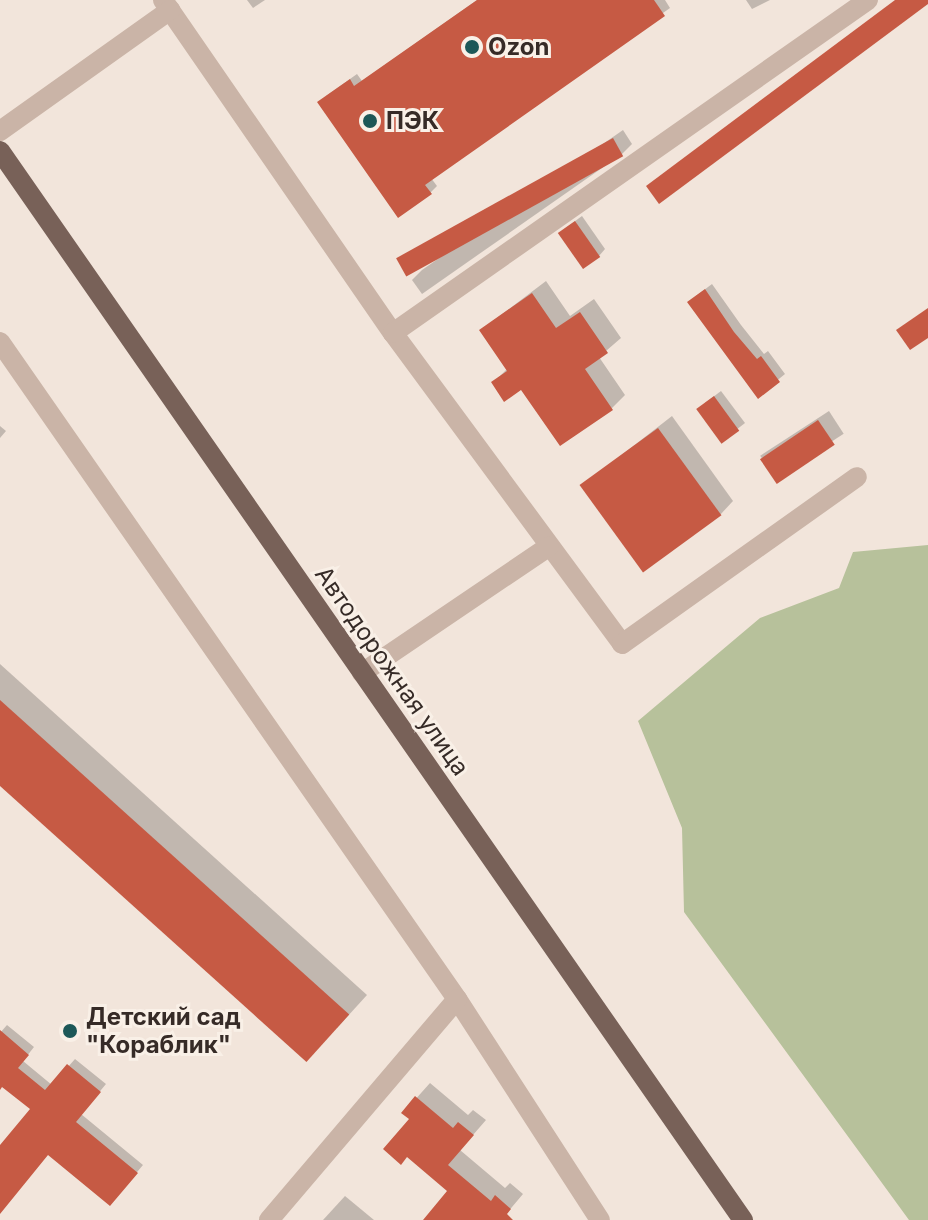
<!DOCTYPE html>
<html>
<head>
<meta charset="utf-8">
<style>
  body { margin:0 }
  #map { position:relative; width:928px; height:1220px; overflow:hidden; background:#f2e5db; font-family:Inter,sans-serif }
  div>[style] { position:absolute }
  .green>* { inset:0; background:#b7c19b }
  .shadow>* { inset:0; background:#0003; transform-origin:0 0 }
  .building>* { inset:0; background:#c65a44; transform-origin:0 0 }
  .minor>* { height:20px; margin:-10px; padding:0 10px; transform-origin:10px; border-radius:10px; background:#cab4a7 }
  .major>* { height:20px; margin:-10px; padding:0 10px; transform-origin:10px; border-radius:10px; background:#786158 }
  .dots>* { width:22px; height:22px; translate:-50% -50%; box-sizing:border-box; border:4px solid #f9f0e7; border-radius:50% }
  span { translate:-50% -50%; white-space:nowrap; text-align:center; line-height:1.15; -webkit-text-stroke:6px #f9f0e7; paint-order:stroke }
  .poi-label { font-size:24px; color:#362b27; font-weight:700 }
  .left { translate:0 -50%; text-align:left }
  .street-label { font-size:24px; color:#362b27 }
</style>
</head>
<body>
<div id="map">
  <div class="green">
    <i style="clip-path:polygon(928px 545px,928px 1220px,909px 1220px,684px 912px,682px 828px,638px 721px,760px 618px,839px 588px,853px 552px)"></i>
  </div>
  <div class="shadow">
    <i style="clip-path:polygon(247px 0,265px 0,253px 8px)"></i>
    <i style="clip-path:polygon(477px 0,665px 0,670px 8px,431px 178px,437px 186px,430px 193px,326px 96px,357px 74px,362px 81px)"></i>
    <i style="clip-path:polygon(746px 0,770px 0,752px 9px)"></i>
    <i style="clip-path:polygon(623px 130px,632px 144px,622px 154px,422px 294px,412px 280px,422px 270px)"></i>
    <i style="clip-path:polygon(582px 216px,605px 249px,599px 256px,567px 227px)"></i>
    <i style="clip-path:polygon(546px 281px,570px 316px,594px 299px,621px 338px,599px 357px,625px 395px,612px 408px,493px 383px,508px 368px,481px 330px)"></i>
    <i style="clip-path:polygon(712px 284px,741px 325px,764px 354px,768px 351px,785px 374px,758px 396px,696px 296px)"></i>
    <i style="clip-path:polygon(721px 391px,745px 423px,722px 441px,705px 403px)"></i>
    <i style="left:829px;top:411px;width:27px;height:82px;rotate:57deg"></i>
    <i style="clip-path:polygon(672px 416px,733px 501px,720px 515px,583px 485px)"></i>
    <i style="clip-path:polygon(0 426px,6px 431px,0 438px)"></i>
    <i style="clip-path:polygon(0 664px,367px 995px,337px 1028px,0 761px)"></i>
    <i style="clip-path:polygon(7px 1025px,34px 1047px,23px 1061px,52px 1085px,75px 1059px,106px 1084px,81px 1114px,143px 1165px,116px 1197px,49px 1153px,0 1212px,0 1146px,32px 1109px,0 1082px,0 1033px)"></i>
    <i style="clip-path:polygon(430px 1083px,468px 1115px,473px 1110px,486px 1120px,460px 1150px,505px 1188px,510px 1183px,523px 1194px,501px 1220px,425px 1220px,450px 1191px,412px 1119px,404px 1112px)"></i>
    <i style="clip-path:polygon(345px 1196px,374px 1220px,323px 1220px)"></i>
  </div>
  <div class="building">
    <i style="clip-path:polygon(477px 0,654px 0,665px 16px,425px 185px,432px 194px,398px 218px,317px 102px,350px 79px,354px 86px)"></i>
    <i style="clip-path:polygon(895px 0,928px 0,928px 4px,659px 204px,646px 186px)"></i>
    <i style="left:613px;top:138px;width:21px;height:248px;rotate:61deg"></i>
    <i style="left:575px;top:221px;width:44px;height:21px;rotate:55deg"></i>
    <i style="clip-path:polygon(705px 289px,734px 332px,757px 359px,761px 356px,780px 382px,758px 399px,687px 302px)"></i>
    <i style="clip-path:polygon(532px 293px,556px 328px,580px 312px,608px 353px,585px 369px,613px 410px,560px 446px,521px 390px,504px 402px,491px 382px,507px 371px,479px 330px)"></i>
    <i style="clip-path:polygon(928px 308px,928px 338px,910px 350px,896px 330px)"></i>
    <i style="left:714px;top:396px;width:43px;height:22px;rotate:54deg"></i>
    <i style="left:818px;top:420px;width:30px;height:70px;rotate:56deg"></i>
    <i style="left:658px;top:428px;width:108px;height:97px;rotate:54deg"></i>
    <i style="left:0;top:700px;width:470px;height:64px;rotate:42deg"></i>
    <i style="clip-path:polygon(0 1030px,29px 1055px,18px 1068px,45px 1090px,67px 1064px,101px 1092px,76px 1122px,138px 1173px,110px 1206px,48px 1155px,0 1214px,0 1145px,30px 1109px,2px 1087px,0 1090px)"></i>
    <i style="clip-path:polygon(415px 1096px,453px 1128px,458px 1122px,474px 1135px,448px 1165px,491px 1201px,495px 1195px,511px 1209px,507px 1214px,513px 1220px,423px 1220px,447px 1191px,407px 1157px,401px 1165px,383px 1149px,409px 1119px,401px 1113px)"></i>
  </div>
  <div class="minor">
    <i style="left:163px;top:0;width:405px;rotate:55.4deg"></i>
    <i style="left:393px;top:333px;width:386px;rotate:53.6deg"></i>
    <i style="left:622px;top:644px;width:288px;rotate:-35.4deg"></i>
    <i style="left:0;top:131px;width:209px;rotate:-35.4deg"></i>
    <i style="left:393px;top:333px;width:580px;rotate:-35.03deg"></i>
    <i style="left:0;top:342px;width:800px;rotate:55.18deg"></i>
    <i style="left:457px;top:999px;width:263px;rotate:57.1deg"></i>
    <i style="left:362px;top:673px;width:225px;rotate:-34.1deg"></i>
    <i style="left:269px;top:1220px;width:290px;rotate:-49.6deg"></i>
  </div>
  <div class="major">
    <i style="left:0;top:151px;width:1302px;rotate:55.2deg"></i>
  </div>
  <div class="dots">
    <i style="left:472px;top:47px;background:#1d5858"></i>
    <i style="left:370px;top:121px;background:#1d5858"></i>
    <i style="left:70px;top:1031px;background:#1d5858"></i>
  </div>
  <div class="poi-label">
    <span class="left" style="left:488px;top:47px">Ozon</span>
    <span class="left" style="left:386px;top:121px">ПЭК</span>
    <span class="left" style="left:86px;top:1031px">Детский сад<br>"Кораблик"</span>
  </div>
  <div class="street-label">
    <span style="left:392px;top:671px;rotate:55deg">Автодорожная улица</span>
  </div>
</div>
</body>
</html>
